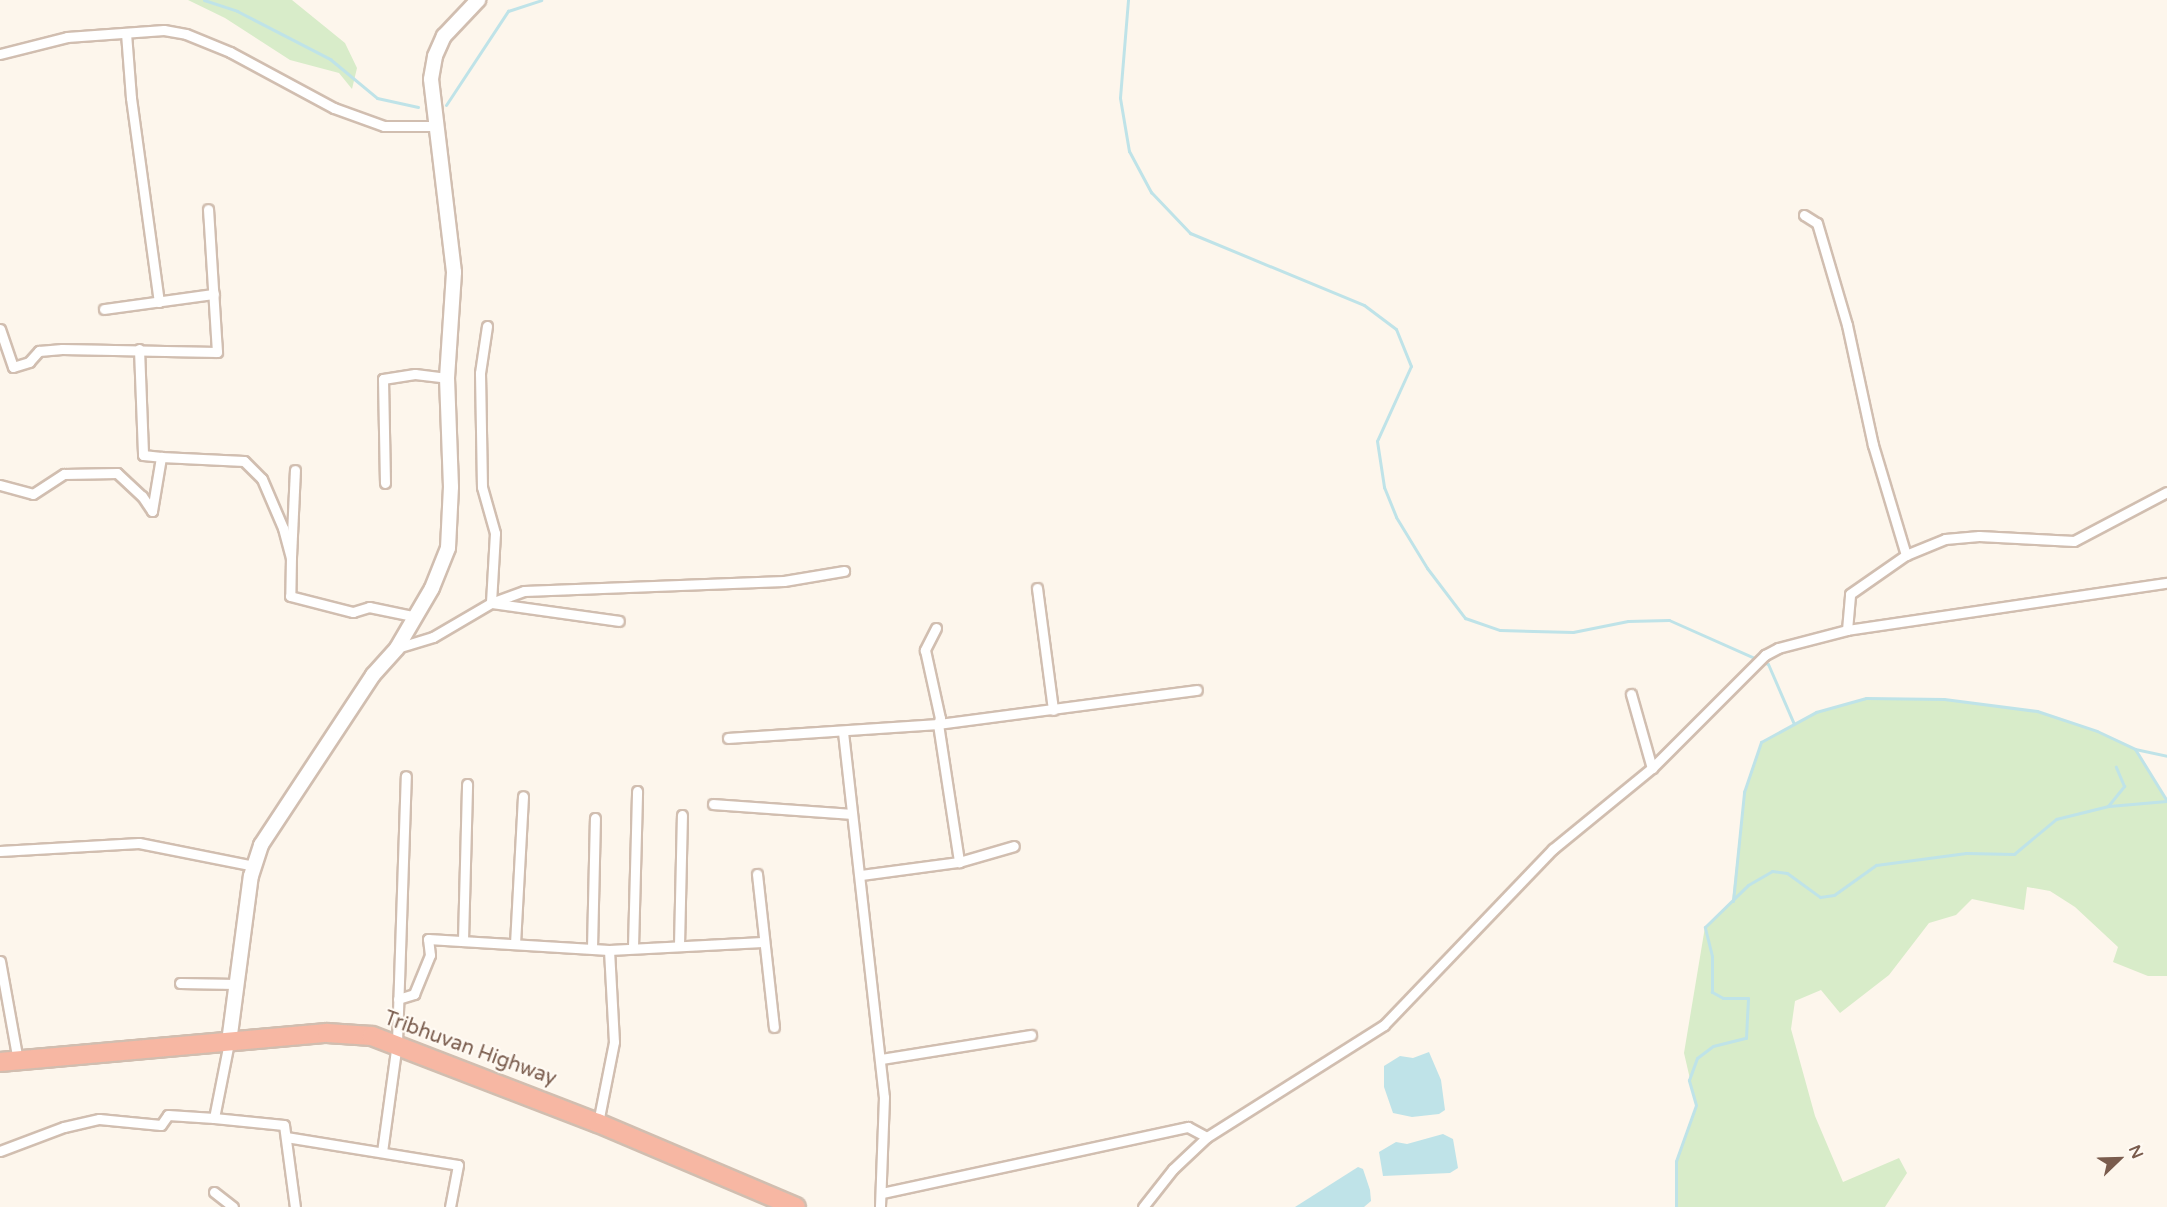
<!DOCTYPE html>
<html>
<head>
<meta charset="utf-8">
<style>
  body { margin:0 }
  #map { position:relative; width:2167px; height:1207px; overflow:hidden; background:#fdf6ec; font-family:"Varela Round",sans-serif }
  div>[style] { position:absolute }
  .green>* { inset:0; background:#d8ecc9 }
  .water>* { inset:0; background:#bfe3e8 }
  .stream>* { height:3px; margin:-1.5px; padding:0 1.5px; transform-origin:1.5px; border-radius:1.5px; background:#bfe3e8 }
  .roads { filter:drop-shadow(2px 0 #d1beb0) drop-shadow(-2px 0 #d1beb0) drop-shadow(0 2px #d1beb0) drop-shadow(0 -2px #d1beb0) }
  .street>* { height:9px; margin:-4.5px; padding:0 4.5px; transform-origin:4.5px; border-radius:4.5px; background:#fff }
  .secondary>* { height:14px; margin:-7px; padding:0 7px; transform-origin:7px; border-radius:7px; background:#fff }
  .highway>* { height:18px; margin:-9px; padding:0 9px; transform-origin:9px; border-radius:9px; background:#f7b7a3 }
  span { translate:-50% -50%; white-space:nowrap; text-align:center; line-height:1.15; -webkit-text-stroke:4.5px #fffaf3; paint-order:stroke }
  .street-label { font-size:20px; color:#7a5c4d }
  .north { position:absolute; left:2089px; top:1129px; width:60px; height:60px; -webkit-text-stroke:4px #fffaf3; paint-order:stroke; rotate:67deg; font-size:16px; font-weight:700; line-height:24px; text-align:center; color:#7a5c4d }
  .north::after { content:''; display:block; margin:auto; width:21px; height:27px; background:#7a5c4d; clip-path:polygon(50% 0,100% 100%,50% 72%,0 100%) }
</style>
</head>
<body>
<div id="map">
  <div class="green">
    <i style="clip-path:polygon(188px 0,292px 0,345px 43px,357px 68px,352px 89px,339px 73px,290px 60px,225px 18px)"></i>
    <i style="clip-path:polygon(1866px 698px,1944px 699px,2037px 711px,2097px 731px,2135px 749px,2167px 801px,2167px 976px,2148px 976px,2113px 962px,2118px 947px,2075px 907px,2050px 891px,2027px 887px,2024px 910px,1972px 899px,1956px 915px,1929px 923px,1889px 975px,1840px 1013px,1821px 990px,1795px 1001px,1791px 1029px,1815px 1116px,1843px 1182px,1899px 1158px,1907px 1173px,1885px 1207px,1676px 1207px,1676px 1161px,1696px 1105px,1684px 1053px,1705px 927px,1732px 902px,1744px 792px,1761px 742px,1816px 712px)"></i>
  </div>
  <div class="water">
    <i style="clip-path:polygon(1429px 1052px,1441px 1080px,1445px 1110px,1439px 1114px,1412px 1117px,1393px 1113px,1384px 1087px,1384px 1066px,1400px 1056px,1413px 1058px)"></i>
    <i style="clip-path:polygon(1443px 1134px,1453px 1139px,1458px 1168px,1450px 1173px,1383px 1176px,1379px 1152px,1396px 1142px,1407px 1144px)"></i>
    <i style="clip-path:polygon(1358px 1167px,1363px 1169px,1370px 1190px,1371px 1201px,1364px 1207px,1295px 1207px)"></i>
  </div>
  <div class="stream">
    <i style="left:204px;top:0;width:35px;rotate:18deg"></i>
    <i style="left:237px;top:11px;width:105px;rotate:27.3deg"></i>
    <i style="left:330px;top:59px;width:61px;rotate:39.7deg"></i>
    <i style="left:377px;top:98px;width:42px;rotate:12.4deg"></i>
    <i style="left:1128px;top:0;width:98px;rotate:94.7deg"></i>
    <i style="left:1120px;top:98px;width:54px;rotate:80.4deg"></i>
    <i style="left:1129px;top:151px;width:47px;rotate:61.8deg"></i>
    <i style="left:1151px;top:192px;width:57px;rotate:46.4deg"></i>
    <i style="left:1190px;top:233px;width:188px;rotate:22.5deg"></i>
    <i style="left:1364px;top:305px;width:40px;rotate:37deg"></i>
    <i style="left:1396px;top:329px;width:40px;rotate:68deg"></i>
    <i style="left:1411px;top:366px;width:82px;rotate:114.4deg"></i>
    <i style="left:1377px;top:441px;width:47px;rotate:81.3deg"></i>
    <i style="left:1384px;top:487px;width:32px;rotate:68deg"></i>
    <i style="left:1396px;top:517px;width:60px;rotate:58.7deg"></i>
    <i style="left:1427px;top:568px;width:63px;rotate:52.8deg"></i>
    <i style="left:1465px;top:618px;width:37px;rotate:19deg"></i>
    <i style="left:1500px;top:630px;width:73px;rotate:1.6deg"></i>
    <i style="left:1573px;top:632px;width:56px;rotate:-11.3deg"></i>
    <i style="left:1628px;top:621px;width:41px;rotate:-1.4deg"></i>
    <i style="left:1669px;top:620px;width:108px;rotate:24deg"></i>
    <i style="left:1768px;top:664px;width:65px;rotate:66.6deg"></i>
    <i style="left:446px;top:105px;width:113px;rotate:-56.6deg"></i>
    <i style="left:508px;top:11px;width:35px;rotate:-18deg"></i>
    <i style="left:2135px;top:749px;width:61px;rotate:58.4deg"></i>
    <i style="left:2109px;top:806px;width:58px;rotate:-4.9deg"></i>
    <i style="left:1733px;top:901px;width:110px;rotate:-84.2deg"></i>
    <i style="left:1744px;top:792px;width:53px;rotate:-71.2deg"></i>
    <i style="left:1761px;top:742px;width:63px;rotate:-28.6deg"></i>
    <i style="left:1816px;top:712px;width:52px;rotate:-15.6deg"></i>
    <i style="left:1866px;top:698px;width:78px;rotate:0.7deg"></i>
    <i style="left:1944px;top:699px;width:94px;rotate:7.4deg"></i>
    <i style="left:2037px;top:711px;width:63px;rotate:18.4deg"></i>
    <i style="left:2097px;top:731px;width:42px;rotate:25.3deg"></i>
    <i style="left:2135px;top:749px;width:33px;rotate:12deg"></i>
    <i style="left:1676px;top:1207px;width:46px;rotate:-90deg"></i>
    <i style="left:1676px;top:1161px;width:59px;rotate:-70.3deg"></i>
    <i style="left:1696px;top:1105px;width:26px;rotate:-106deg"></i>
    <i style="left:1689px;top:1080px;width:23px;rotate:-70deg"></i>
    <i style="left:1697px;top:1058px;width:20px;rotate:-37deg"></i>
    <i style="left:1713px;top:1046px;width:34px;rotate:-14deg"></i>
    <i style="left:1746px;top:1038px;width:40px;rotate:-87.1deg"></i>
    <i style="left:1748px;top:998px;width:25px;rotate:180deg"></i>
    <i style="left:1723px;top:998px;width:13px;rotate:-151deg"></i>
    <i style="left:1712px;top:992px;width:36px;rotate:-90deg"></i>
    <i style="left:1712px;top:956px;width:30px;rotate:-104deg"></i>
    <i style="left:1705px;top:927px;width:60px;rotate:-44.3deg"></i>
    <i style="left:1748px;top:885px;width:28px;rotate:-30deg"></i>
    <i style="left:1772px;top:871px;width:15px;rotate:8deg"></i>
    <i style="left:1787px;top:873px;width:41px;rotate:36deg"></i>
    <i style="left:1820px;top:897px;width:14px;rotate:-8deg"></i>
    <i style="left:1834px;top:895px;width:52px;rotate:-35.5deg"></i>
    <i style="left:1876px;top:865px;width:91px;rotate:-7.6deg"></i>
    <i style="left:1966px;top:853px;width:48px;rotate:1.2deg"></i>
    <i style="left:2014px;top:854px;width:55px;rotate:-39.8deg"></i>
    <i style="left:2056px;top:819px;width:54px;rotate:-14deg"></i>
    <i style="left:2108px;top:806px;width:26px;rotate:-51deg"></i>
    <i style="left:2124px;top:786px;width:21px;rotate:-113deg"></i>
  </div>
  <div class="roads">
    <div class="street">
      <i style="left:126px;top:33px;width:65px;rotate:85.6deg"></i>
      <i style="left:131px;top:98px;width:206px;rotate:82.2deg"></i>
      <i style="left:0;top:54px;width:69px;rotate:-14.2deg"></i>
      <i style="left:67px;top:37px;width:97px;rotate:-4.1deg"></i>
      <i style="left:164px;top:30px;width:22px;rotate:10deg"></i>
      <i style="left:186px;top:34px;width:48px;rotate:22.2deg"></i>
      <i style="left:230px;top:52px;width:118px;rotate:28.3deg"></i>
      <i style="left:334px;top:108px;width:53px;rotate:19.8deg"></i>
      <i style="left:384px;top:126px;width:52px"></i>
      <i style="left:1804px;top:215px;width:15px;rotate:32deg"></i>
      <i style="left:1817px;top:223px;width:106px;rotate:73.6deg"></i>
      <i style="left:1847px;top:325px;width:123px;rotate:77.8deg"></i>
      <i style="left:1873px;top:445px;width:115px;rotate:73.3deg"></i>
      <i style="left:104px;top:309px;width:111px;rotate:-7.8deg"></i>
      <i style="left:487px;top:326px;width:48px;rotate:98.5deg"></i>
      <i style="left:480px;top:373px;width:114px;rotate:89deg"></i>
      <i style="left:482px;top:487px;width:48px;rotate:74.2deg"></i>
      <i style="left:495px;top:533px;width:70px;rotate:93.3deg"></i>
      <i style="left:491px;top:603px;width:129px;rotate:8deg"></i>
      <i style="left:0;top:329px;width:40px;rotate:71.1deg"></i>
      <i style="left:13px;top:367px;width:17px;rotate:-17deg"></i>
      <i style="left:29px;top:362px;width:15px;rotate:-48deg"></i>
      <i style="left:39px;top:351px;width:23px;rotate:-5deg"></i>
      <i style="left:62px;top:349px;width:155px;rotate:1.1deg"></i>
      <i style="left:217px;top:352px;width:143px;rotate:-93.6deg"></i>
      <i style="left:139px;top:349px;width:106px;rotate:87.8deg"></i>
      <i style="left:143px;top:455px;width:18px;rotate:6deg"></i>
      <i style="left:385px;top:483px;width:104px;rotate:-91.1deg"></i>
      <i style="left:383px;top:379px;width:32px;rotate:-9deg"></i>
      <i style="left:415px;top:374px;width:32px;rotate:7deg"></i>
      <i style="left:0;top:485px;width:34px;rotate:15deg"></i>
      <i style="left:33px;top:494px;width:37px;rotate:-33deg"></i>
      <i style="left:64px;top:474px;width:53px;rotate:-1.1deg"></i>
      <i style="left:117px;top:473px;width:34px;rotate:43deg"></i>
      <i style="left:142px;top:496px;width:18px;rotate:56deg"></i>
      <i style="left:152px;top:511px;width:55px;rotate:-80.5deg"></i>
      <i style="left:161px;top:457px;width:83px;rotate:2.8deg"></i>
      <i style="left:244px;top:461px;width:25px;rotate:45deg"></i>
      <i style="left:262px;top:479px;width:53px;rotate:66.8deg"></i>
      <i style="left:283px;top:528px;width:30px;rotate:75deg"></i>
      <i style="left:291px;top:557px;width:39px;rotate:91deg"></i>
      <i style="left:290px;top:596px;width:65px;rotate:14.3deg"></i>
      <i style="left:353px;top:612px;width:17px;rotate:-17deg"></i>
      <i style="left:369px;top:607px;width:45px;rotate:11.6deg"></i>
      <i style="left:291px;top:557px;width:87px;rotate:-87.4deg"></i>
      <i style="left:1037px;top:588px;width:123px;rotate:82.5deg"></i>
      <i style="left:936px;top:628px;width:25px;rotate:117deg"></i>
      <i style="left:925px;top:650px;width:70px;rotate:77.6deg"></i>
      <i style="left:940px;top:718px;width:6px;rotate:108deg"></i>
      <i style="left:938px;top:724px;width:140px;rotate:81.3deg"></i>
      <i style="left:1847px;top:630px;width:323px;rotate:-8.4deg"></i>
      <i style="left:397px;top:648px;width:38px;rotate:-17deg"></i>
      <i style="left:433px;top:637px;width:67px;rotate:-30.4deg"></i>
      <i style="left:491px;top:603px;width:35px;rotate:-20deg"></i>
      <i style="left:524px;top:591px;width:260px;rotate:-2.2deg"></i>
      <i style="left:784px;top:581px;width:61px;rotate:-9.5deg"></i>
      <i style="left:1631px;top:694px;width:77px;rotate:74.2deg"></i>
      <i style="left:843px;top:732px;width:367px;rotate:83.6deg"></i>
      <i style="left:884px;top:1097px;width:110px;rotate:92.1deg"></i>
      <i style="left:728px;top:738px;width:210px;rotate:-3.8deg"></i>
      <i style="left:938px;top:724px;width:261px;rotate:-7.5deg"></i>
      <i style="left:713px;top:804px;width:139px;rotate:4.1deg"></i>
      <i style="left:0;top:851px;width:139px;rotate:-3.3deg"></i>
      <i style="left:139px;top:843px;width:117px;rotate:11.3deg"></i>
      <i style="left:757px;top:874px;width:154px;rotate:83.7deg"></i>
      <i style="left:861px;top:875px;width:99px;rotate:-7.6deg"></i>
      <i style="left:959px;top:862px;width:57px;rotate:-16.2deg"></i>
      <i style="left:463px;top:940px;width:156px;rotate:-88.5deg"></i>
      <i style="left:515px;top:944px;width:148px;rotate:-86.9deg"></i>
      <i style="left:679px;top:945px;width:130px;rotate:-88.7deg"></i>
      <i style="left:633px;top:947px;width:156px;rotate:-88.5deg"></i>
      <i style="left:592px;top:948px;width:130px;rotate:-88.7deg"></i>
      <i style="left:609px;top:950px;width:154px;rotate:-3deg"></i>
      <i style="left:0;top:961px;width:102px;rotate:79.8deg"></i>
      <i style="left:180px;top:983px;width:56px;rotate:1deg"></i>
      <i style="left:398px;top:999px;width:17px;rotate:-17deg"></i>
      <i style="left:414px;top:994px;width:42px;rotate:-67.7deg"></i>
      <i style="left:430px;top:955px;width:16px;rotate:-97deg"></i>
      <i style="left:428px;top:939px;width:181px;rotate:3.5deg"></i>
      <i style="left:609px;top:950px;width:92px;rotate:86.9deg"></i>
      <i style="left:614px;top:1042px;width:83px;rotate:101.2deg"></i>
      <i style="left:881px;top:1059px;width:152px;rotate:-9.1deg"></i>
      <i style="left:214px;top:1118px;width:70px;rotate:5.7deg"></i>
      <i style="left:284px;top:1125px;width:83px;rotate:82.4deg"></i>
      <i style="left:286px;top:1137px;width:174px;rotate:9.2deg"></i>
      <i style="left:458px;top:1165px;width:43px;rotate:100.8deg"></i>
      <i style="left:0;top:1151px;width:68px;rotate:-20.6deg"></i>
      <i style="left:64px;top:1127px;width:36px;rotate:-13deg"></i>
      <i style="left:99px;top:1119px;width:62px;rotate:5.5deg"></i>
      <i style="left:161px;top:1125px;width:12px;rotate:-55deg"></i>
      <i style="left:168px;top:1115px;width:46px;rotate:3.7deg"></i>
      <i style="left:214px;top:1118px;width:77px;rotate:-78.8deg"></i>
      <i style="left:382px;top:1152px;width:111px;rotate:-82.2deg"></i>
      <i style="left:397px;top:1042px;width:266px;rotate:-88.1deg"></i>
      <i style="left:214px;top:1192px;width:24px;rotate:38deg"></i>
      <i style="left:882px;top:1193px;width:313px;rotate:-12.2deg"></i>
      <i style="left:1188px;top:1127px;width:21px;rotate:28deg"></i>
      <i style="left:1143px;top:1207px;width:48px;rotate:-51.7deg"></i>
      <i style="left:1173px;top:1169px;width:47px;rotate:-43.3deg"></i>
      <i style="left:1207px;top:1137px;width:209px;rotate:-32.3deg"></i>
      <i style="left:1384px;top:1025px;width:244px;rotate:-46.2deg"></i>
      <i style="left:1553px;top:849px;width:128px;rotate:-39.3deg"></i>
      <i style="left:1652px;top:768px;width:160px;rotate:-45deg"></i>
      <i style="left:1765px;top:655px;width:15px;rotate:-28deg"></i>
      <i style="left:1778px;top:648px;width:71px;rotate:-14.6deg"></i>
      <i style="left:1847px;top:630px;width:36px;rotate:-85deg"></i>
      <i style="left:1850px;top:594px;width:68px;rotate:-34.9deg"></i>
      <i style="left:1906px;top:555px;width:42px;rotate:-22.3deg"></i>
      <i style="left:1945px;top:539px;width:34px;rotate:-5deg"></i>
      <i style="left:1979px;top:536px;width:95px;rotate:3deg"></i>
      <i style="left:2074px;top:541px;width:105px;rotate:-27.8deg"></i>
    </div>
    <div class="secondary">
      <i style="left:229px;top:1042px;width:167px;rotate:-82.5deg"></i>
      <i style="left:251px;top:876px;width:33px;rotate:-72deg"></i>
      <i style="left:261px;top:845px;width:204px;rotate:-56.6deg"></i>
      <i style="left:373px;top:675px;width:36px;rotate:-48deg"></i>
      <i style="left:397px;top:648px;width:69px;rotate:-59.7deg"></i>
      <i style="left:432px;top:588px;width:43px;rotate:-68.2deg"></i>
      <i style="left:448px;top:548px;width:61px;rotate:-87.2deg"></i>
      <i style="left:451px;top:487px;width:109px;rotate:-92.1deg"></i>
      <i style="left:447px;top:378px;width:106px;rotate:-86.2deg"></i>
      <i style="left:454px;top:272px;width:194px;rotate:-96.8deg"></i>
      <i style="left:431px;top:79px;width:23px;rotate:-80deg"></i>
      <i style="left:435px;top:56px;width:22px;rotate:-66deg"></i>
      <i style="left:444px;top:36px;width:50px;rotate:-46.6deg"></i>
    </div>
    <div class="highway">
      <i style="left:0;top:1062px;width:328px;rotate:-5.1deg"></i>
      <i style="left:327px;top:1033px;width:45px;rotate:3.8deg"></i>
      <i style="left:372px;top:1036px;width:242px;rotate:21.1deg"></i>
      <i style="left:598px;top:1123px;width:215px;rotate:23deg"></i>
    </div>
  </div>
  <div class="street-label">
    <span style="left:470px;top:1049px;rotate:20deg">Tribhuvan Highway</span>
  </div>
  <div class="north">N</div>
</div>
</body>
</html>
